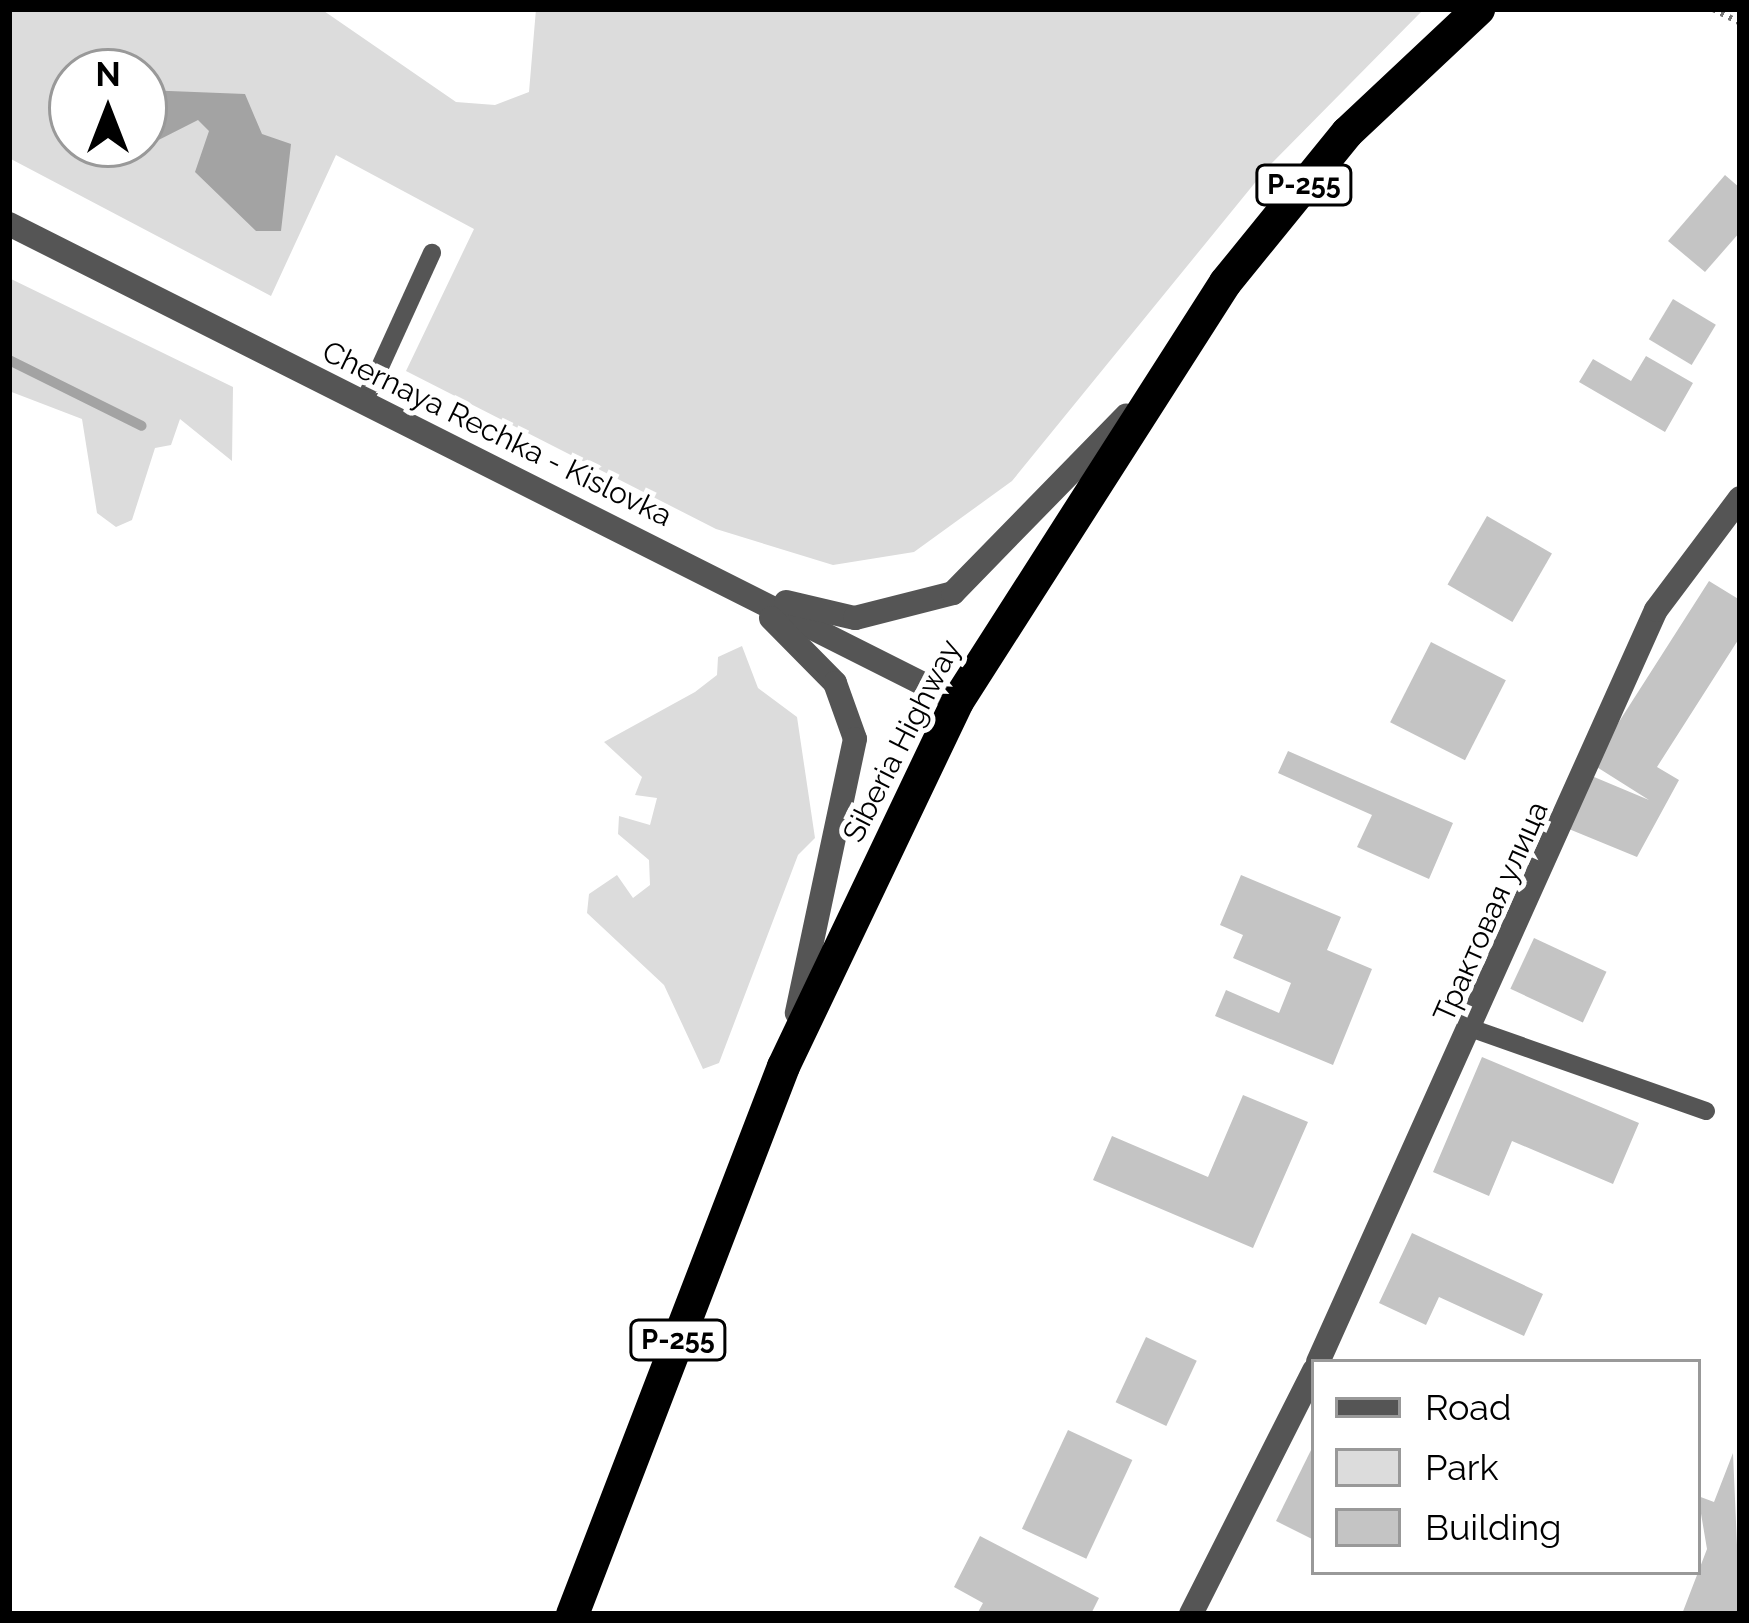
<!DOCTYPE html>
<html>
<head>
<meta charset="utf-8">
<style>
  body { margin:0 }
  #map { position:relative; width:1749px; height:1623px; overflow:hidden; background:#fff; font-family:Raleway,sans-serif }
  div>[style] { position:absolute }
  .green>* { inset:0; background:#dcdcdc }
  .water>* { inset:0; background:#a3a3a3 }
  .stream>* { height:10px; margin:-5px; padding:0 5px; transform-origin:5px; border-radius:5px; background:#a3a3a3 }
  .building>* { inset:0; background:#c4c4c4; transform-origin:0 0 }
  .path>* { height:6px; margin-top:-3px; transform-origin:0; background:repeating-linear-gradient(90deg,#777 0 3px,transparent 0 9px) }
  .service>* { height:18px; margin:-9px; padding:0 9px; transform-origin:9px; border-radius:9px; background:#555 }
  .minor>* { height:24px; margin:-12px; padding:0 12px; transform-origin:12px; border-radius:12px; background:#555 }
  .tertiary>* { height:24px; margin:-12px; padding:0 12px; transform-origin:12px; border-radius:12px; background:#555 }
  .trunk>* { height:33px; margin:-16.5px; padding:0 16.5px; transform-origin:16.5px; border-radius:16.5px; background:#000 }
  span { translate:-50% -50%; white-space:nowrap; text-align:center; line-height:1.15; -webkit-text-stroke:10px #fff; paint-order:stroke }
  .shield-label span { padding:3px 9px; background:#fff; border:3px solid; border-radius:9px; -webkit-text-stroke-width:0 }
  .shield-label { font-size:27px; color:#000; font-weight:700 }
  .street-label { font-size:30px; color:#000 }
  .frame { position:absolute; inset:0; border:12px solid #000; pointer-events:none }
  .legend { position:absolute; left:1311px; top:1359px; width:390px; height:216px; box-sizing:border-box; background:#fff; border:3px solid #999; margin:0; padding:15px 21px; list-style:none; font-size:36px; color:#000 }
  .legend li { display:flex; align-items:center; gap:24px; height:60px }
  .legend b { width:60px; border:3px solid #999 }
  .north { position:absolute; left:48px; top:48px; width:120px; height:120px; box-sizing:border-box; background:#fff; border:3px solid #999; border-radius:50%; rotate:0deg; font-size:33px; font-weight:700; line-height:48px; text-align:center; color:#000 }
  .north::after { content:''; display:block; margin:auto; width:42px; height:54px; background:#000; clip-path:polygon(50% 0,100% 100%,50% 72%,0 100%) }
</style>
</head>
<body>
<div id="map">
  <div class="green">
    <i style="clip-path:polygon(evenodd,9px 9px,321px 9px,456px 102px,495px 105px,529px 92px,536px 9px,1424px 9px,1267px 168px,1012px 481px,914px 552px,833px 565px,716px 529px,406px 371px,474px 229px,336px 155px,271px 296px,9px 158px,9px 9px,72px 72px,144px 72px,144px 144px,72px 144px,72px 72px)"></i>
    <i style="clip-path:polygon(9px 278px,233px 387px,232px 461px,180px 419px,171px 445px,155px 448px,132px 520px,116px 527px,97px 513px,82px 419px,9px 391px)"></i>
    <i style="clip-path:polygon(742px 646px,758px 688px,797px 717px,815px 838px,798px 855px,719px 1063px,703px 1069px,664px 985px,587px 913px,589px 894px,617px 875px,633px 898px,650px 885px,649px 860px,618px 834px,619px 816px,650px 825px,657px 798px,635px 795px,642px 777px,604px 742px,695px 692px,717px 675px,718px 657px)"></i>
  </div>
  <div class="water">
    <i style="clip-path:polygon(144px 90px,245px 94px,262px 134px,291px 144px,281px 231px,256px 231px,195px 172px,209px 131px,198px 120px,129px 155px,124px 144px,144px 144px)"></i>
  </div>
  <div class="stream">
    <i style="left:9px;top:360px;width:148px;rotate:26.4deg"></i>
  </div>
  <div class="building">
    <i style="clip-path:polygon(1725px 175px,1740px 188px,1740px 232px,1705px 272px,1668px 241px)"></i>
    <i style="left:1673px;top:299px;width:50px;height:47px;rotate:31deg"></i>
    <i style="clip-path:polygon(1646px 356px,1693px 383px,1665px 432px,1579px 382px,1593px 359px,1631px 381px)"></i>
    <i style="left:1487px;top:516px;width:75px;height:79px;rotate:30deg"></i>
    <i style="clip-path:polygon(1709px 581px,1740px 600px,1740px 637px,1657px 767px,1679px 780px,1637px 857px,1564px 827px,1587px 774px,1649px 800px,1592px 764px)"></i>
    <i style="left:1431px;top:642px;width:84px;height:90px;rotate:27deg"></i>
    <i style="clip-path:polygon(1288px 751px,1453px 823px,1429px 879px,1357px 847px,1372px 815px,1278px 773px)"></i>
    <i style="clip-path:polygon(1241px 875px,1341px 917px,1327px 950px,1372px 969px,1333px 1065px,1215px 1016px,1226px 990px,1279px 1013px,1291px 983px,1233px 958px,1243px 935px,1220px 925px)"></i>
    <i style="left:1534px;top:938px;width:80px;height:56px;rotate:25deg"></i>
    <i style="clip-path:polygon(1482px 1057px,1639px 1123px,1613px 1184px,1512px 1141px,1489px 1196px,1433px 1172px)"></i>
    <i style="clip-path:polygon(1243px 1095px,1308px 1122px,1253px 1248px,1093px 1180px,1112px 1136px,1208px 1177px)"></i>
    <i style="clip-path:polygon(1412px 1233px,1543px 1294px,1524px 1336px,1439px 1297px,1426px 1325px,1379px 1303px)"></i>
    <i style="left:1146px;top:1337px;width:56px;height:72px;rotate:25deg"></i>
    <i style="left:1068px;top:1430px;width:71px;height:109px;rotate:25deg"></i>
    <i style="clip-path:polygon(1314px 1444px,1314px 1540px,1276px 1521px)"></i>
    <i style="clip-path:polygon(1733px 1453px,1740px 1614px,1682px 1614px,1707px 1549px,1698px 1496px,1714px 1502px)"></i>
    <i style="clip-path:polygon(980px 1536px,1099px 1598px,1091px 1614px,977px 1614px,983px 1603px,954px 1587px)"></i>
  </div>
  <div class="path">
    <i style="left:1713px;top:9px;width:30px;rotate:27deg"></i>
  </div>
  <div class="service">
    <i style="left:364px;top:402px;width:164px;rotate:-65.5deg"></i>
    <i style="left:1473px;top:1029px;width:247px;rotate:19.4deg"></i>
  </div>
  <div class="minor">
    <i style="left:1318px;top:1362px;width:824px;rotate:-65.8deg"></i>
    <i style="left:1656px;top:610px;width:140px;rotate:-53.1deg"></i>
    <i style="left:1191px;top:1614px;width:273px;rotate:-63.2deg"></i>
  </div>
  <div class="tertiary">
    <i style="left:9px;top:224px;width:1061px;rotate:26.71deg"></i>
    <i style="left:786px;top:602px;width:71px;rotate:13.1deg"></i>
    <i style="left:855px;top:618px;width:101px;rotate:-14.3deg"></i>
    <i style="left:953px;top:593px;width:248px;rotate:-45.7deg"></i>
    <i style="left:771px;top:618px;width:91px;rotate:45.4deg"></i>
    <i style="left:835px;top:683px;width:59px;rotate:70.3deg"></i>
    <i style="left:855px;top:739px;width:280px;rotate:102deg"></i>
  </div>
  <div class="trunk">
    <i style="left:572px;top:1614px;width:587px;rotate:-68.94deg"></i>
    <i style="left:783px;top:1066px;width:404px;rotate:-64.5deg"></i>
    <i style="left:957px;top:701px;width:497px;rotate:-57.4deg"></i>
    <i style="left:1225px;top:282px;width:193px;rotate:-50.9deg"></i>
    <i style="left:1347px;top:132px;width:180px;rotate:-43.2deg"></i>
  </div>
  <div class="shield-label">
    <span style="left:1304px;top:185px">Р-255</span>
    <span style="left:678px;top:1340px">Р-255</span>
  </div>
  <div class="street-label">
    <span style="left:497px;top:434px;rotate:26deg">Chernaya Rechka - Kislovka</span>
    <span style="left:902px;top:741px;rotate:-63deg">Siberia Highway</span>
    <span style="left:1491px;top:912px;rotate:-66deg">Трактовая улица</span>
  </div>
  <div class="frame"></div>
  <ul class="legend">
  <li><b style="height:15px;background:#555"></b>Road</li>
  <li><b style="height:33px;background:#dcdcdc"></b>Park</li>
  <li><b style="height:33px;background:#c4c4c4"></b>Building</li>
  </ul>
  <div class="north">N</div>
</div>
</body>
</html>
